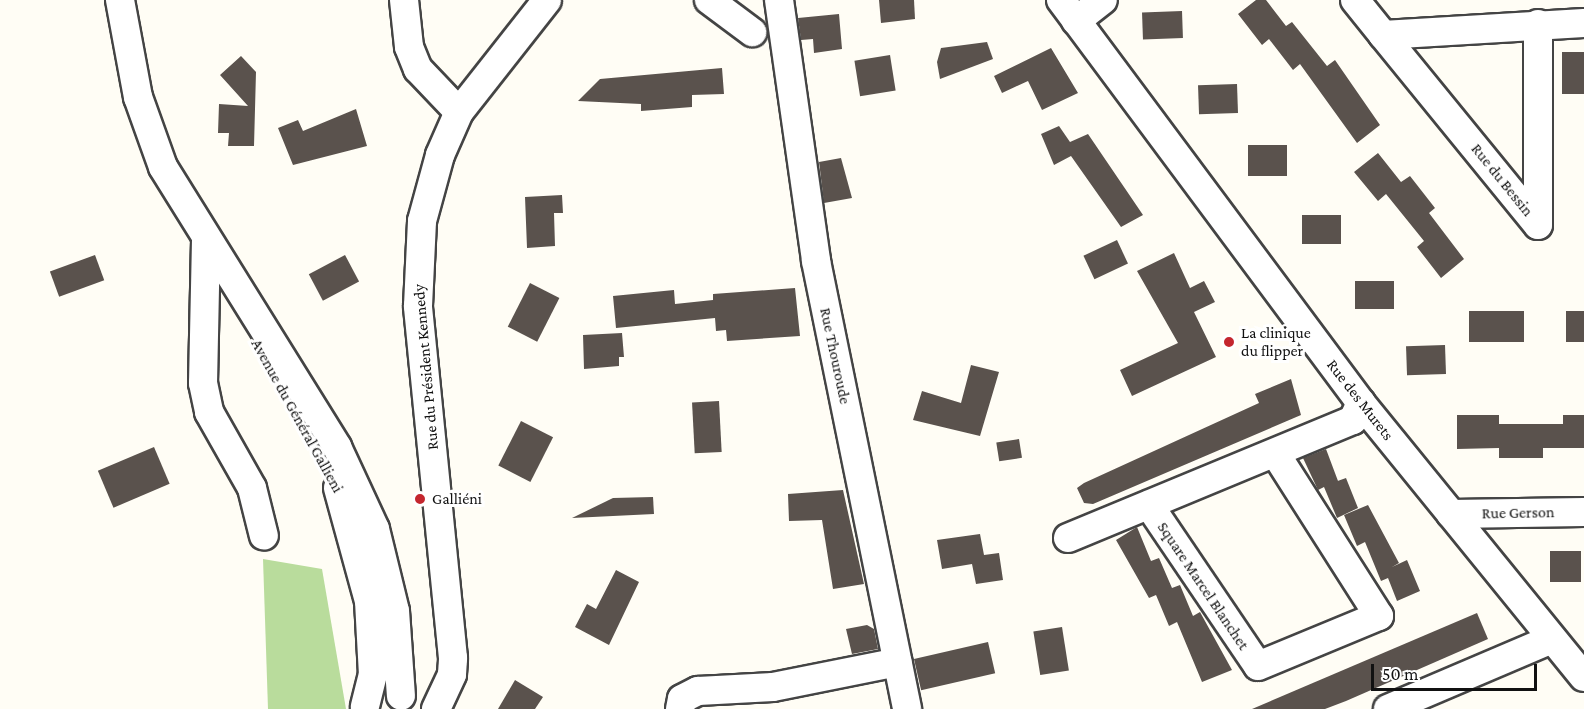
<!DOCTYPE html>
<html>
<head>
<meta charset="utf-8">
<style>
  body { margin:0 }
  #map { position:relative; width:1584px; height:709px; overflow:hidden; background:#fffdf5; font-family:"Crimson Pro",serif }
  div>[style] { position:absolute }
  .forest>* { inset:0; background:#b9dc9c }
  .building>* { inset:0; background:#5a524d; transform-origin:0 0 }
  .roads { filter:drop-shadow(2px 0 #444) drop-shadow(-2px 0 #444) drop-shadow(0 2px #444) drop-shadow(0 -2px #444) }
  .minor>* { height:28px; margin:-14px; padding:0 14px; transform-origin:14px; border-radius:14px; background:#fff }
  .dots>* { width:16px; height:16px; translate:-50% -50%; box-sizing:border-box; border:3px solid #fff; border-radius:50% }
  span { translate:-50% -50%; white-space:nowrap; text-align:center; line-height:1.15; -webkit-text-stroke:6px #fff; paint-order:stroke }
  .street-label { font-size:16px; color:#111 }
  .poi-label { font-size:16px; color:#111 }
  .left { translate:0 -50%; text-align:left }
  .scale { position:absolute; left:1371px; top:664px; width:166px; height:27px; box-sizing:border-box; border:3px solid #111; border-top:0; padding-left:8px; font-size:18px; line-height:21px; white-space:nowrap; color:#111; -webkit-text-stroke:4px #fff; paint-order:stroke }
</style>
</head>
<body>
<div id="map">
  <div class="forest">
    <i style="clip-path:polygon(263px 559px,322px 569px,346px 709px,268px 709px)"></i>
  </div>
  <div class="building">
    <i style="clip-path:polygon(879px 0,914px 0,915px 19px,881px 23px)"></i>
    <i style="clip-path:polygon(1256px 0,1266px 0,1286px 26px,1292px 22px,1327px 66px,1335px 60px,1380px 125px,1357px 143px,1300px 64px,1293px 70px,1269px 39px,1262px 45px,1238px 14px)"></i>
    <i style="left:1182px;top:11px;width:27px;height:40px;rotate:88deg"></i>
    <i style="clip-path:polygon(839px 14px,842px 49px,814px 53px,813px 39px,801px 40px,798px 18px)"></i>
    <i style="clip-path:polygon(987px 42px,993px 59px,940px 79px,937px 62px,941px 48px)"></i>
    <i style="clip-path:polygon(1051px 48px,1078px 93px,1042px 110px,1028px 81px,1002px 93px,994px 76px)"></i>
    <i style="left:1562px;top:52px;width:22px;height:42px"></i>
    <i style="left:890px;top:55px;width:36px;height:36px;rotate:81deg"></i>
    <i style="clip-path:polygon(241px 56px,256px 72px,254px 146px,228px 146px,229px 133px,218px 133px,219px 104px,248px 106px,220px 75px)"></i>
    <i style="clip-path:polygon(722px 68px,724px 94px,692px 95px,692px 107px,641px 111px,641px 104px,578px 101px,600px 79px)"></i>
    <i style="left:1237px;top:84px;width:29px;height:39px;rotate:88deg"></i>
    <i style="clip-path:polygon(356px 109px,367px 146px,293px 165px,278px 128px,298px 120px,303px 131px)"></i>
    <i style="clip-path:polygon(1059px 126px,1070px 142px,1088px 134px,1143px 215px,1121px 227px,1071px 156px,1054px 165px,1041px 134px)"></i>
    <i style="left:1287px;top:145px;width:31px;height:39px;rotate:90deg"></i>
    <i style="clip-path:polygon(1378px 153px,1401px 182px,1410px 176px,1435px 208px,1429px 213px,1464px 259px,1441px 278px,1417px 247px,1424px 241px,1386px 194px,1378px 201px,1354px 172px)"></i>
    <i style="clip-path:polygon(841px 158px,852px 198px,824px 203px,819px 162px)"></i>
    <i style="clip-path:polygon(562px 195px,563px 213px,554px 213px,555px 246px,527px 248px,525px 197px)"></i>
    <i style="left:1341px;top:215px;width:29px;height:39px;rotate:90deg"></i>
    <i style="left:1117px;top:240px;width:26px;height:37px;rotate:65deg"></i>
    <i style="clip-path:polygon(1174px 253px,1190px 288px,1204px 281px,1215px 302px,1194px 312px,1216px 357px,1132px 396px,1120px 370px,1178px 343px,1137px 271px)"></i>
    <i style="left:95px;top:255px;width:27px;height:48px;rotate:70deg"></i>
    <i style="left:345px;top:255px;width:30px;height:41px;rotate:62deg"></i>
    <i style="left:1394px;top:281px;width:28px;height:39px;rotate:90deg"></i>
    <i style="left:530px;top:283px;width:33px;height:49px;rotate:27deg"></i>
    <i style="clip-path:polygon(795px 288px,800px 336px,727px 341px,726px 330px,716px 331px,715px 318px,616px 328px,613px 296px,674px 290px,675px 304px,713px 300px,713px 294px)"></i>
    <i style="left:1469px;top:311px;width:55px;height:31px"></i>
    <i style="left:1566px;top:311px;width:18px;height:31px"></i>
    <i style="clip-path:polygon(622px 333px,624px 357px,619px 357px,619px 366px,584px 369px,583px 335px)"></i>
    <i style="left:1445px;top:345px;width:29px;height:39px;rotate:88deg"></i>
    <i style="clip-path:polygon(971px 365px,999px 372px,980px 436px,913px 420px,922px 391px,961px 403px)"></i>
    <i style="clip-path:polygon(1291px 379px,1301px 415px,1093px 504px,1084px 503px,1077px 488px,1084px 483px,1259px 403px,1255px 394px)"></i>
    <i style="left:719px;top:401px;width:51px;height:27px;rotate:87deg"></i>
    <i style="clip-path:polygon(1457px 415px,1499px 415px,1499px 424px,1563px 424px,1563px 415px,1584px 415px,1584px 448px,1543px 448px,1543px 458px,1499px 458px,1499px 448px,1457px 449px)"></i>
    <i style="left:521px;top:421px;width:36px;height:50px;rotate:27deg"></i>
    <i style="left:1019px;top:439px;width:19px;height:23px;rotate:81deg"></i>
    <i style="left:154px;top:447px;width:40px;height:61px;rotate:67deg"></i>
    <i style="clip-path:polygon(1326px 449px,1338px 481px,1332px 483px,1346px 478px,1358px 508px,1337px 518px,1324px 487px,1318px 490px,1303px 458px)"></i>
    <i style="clip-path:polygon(843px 490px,864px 584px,833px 589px,822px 520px,789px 521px,788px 494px)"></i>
    <i style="clip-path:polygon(653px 497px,654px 514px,572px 518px,613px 498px)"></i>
    <i style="clip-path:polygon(1368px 505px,1399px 563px,1392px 567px,1407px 560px,1420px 591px,1397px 601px,1388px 578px,1381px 581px,1365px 542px,1357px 546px,1344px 515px)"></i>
    <i style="clip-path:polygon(1137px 527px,1151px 561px,1159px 558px,1172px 588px,1180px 585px,1193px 616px,1200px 612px,1232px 670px,1202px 682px,1177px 622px,1169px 626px,1156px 595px,1149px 598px,1116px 540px)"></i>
    <i style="clip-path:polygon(980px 534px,984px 555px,999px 553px,1003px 580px,976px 584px,972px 564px,942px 569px,937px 540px)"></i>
    <i style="left:1550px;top:551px;width:31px;height:31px"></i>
    <i style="clip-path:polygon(616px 570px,639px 582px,609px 645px,575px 627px,587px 604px,596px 609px)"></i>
    <i style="clip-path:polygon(1477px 613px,1488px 639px,1346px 701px,1325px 709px,1252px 709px)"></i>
    <i style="clip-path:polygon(867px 625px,874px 629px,878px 649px,852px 654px,846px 629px)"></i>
    <i style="left:1062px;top:627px;width:44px;height:29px;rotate:81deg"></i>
    <i style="left:988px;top:642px;width:32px;height:76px;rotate:77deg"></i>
    <i style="clip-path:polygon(515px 680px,543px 697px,535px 709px,498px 709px)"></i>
  </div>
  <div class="roads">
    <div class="minor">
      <i style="left:120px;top:0;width:99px;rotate:79.5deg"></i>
      <i style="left:138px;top:97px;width:74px;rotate:70.3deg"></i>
      <i style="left:163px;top:167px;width:330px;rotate:58.1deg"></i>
      <i style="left:337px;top:447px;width:90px;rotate:65.1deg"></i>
      <i style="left:375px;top:529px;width:84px;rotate:76.3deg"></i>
      <i style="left:395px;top:611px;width:85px;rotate:86deg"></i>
      <i style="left:404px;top:0;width:47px;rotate:83.9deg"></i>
      <i style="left:409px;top:47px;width:24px;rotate:68deg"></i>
      <i style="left:418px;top:69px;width:59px;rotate:46.4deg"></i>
      <i style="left:709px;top:0;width:54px;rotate:36.7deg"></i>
      <i style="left:779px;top:0;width:264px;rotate:81.9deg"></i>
      <i style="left:816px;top:261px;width:457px;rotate:78.5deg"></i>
      <i style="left:1061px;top:0;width:502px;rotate:53.34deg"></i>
      <i style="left:1361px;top:403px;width:353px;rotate:50.9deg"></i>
      <i style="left:1355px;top:0;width:45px;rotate:51.3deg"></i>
      <i style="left:1383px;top:35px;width:201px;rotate:-3.4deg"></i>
      <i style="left:1076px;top:21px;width:34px;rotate:-38deg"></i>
      <i style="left:1383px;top:35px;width:245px;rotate:50.8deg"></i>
      <i style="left:1538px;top:225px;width:201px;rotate:-90deg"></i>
      <i style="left:206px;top:240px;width:143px;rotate:91.2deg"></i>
      <i style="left:203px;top:383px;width:30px;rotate:78deg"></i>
      <i style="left:209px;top:412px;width:87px;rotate:60.5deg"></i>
      <i style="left:252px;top:488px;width:49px;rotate:76deg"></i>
      <i style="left:338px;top:488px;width:117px;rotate:74.7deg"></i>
      <i style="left:369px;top:601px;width:73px;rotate:86.9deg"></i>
      <i style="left:373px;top:674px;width:34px;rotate:104deg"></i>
      <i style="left:1149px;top:505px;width:194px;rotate:55.9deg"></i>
      <i style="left:1258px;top:666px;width:131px;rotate:-22.5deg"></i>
      <i style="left:1379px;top:616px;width:193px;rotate:-122.5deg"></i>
      <i style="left:1451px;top:514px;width:133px;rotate:-0.9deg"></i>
      <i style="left:1068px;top:538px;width:308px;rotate:-22.5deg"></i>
      <i style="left:1353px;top:420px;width:19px;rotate:-65deg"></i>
      <i style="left:436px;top:709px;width:38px;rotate:-65deg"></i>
      <i style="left:452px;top:674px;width:16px;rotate:-86deg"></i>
      <i style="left:453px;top:658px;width:354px;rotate:-95.7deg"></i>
      <i style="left:418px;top:306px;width:85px;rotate:-87.3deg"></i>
      <i style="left:422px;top:221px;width:68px;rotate:-74.7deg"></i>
      <i style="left:440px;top:155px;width:47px;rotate:-66.2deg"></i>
      <i style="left:459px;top:112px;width:142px;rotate:-51.8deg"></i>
      <i style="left:680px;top:709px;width:10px;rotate:-79deg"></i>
      <i style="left:682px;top:699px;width:18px;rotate:-27deg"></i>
      <i style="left:698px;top:691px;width:75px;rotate:-3.1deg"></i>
      <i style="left:773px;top:687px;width:127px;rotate:-11.3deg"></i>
      <i style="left:1388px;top:709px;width:178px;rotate:-23.1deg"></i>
    </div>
  </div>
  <div class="dots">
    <i style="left:1229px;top:342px;background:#c4262e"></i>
    <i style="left:420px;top:499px;background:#c4262e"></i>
  </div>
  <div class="street-label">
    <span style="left:1502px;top:180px;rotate:51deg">Rue du Bessin</span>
    <span style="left:835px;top:356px;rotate:78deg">Rue Thouroude</span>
    <span style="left:426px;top:367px;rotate:-95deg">Rue du Président Kennedy</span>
    <span style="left:1360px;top:400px;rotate:52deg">Rue des Murets</span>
    <span style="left:297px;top:416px;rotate:61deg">Avenue du Général Gallieni</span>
    <span style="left:1518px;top:513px;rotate:-1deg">Rue Gerson</span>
    <span style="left:1203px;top:586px;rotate:56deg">Square Marcel Blanchet</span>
  </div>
  <div class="poi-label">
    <span class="left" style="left:1241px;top:342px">La clinique<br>du flipper</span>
    <span class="left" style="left:432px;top:499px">Galliéni</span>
  </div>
  <div class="scale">50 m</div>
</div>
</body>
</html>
